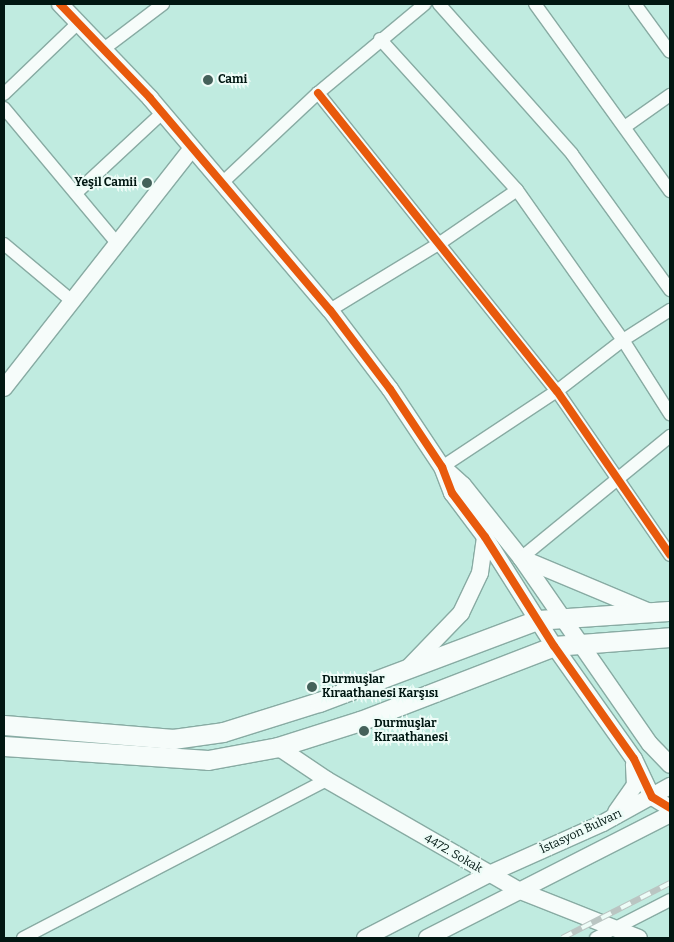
<!DOCTYPE html>
<html>
<head>
<meta charset="utf-8">
<style>
  body { margin:0 }
  #map { position:relative; width:674px; height:942px; overflow:hidden; background:#c0ebe0; font-family:Bitter,serif }
  div>[style] { position:absolute }
  .roads { filter:drop-shadow(1px 0 #88aba3) drop-shadow(-1px 0 #88aba3) drop-shadow(0 1px #88aba3) drop-shadow(0 -1px #88aba3) }
  .minor>* { height:12px; margin:-6px; padding:0 6px; transform-origin:6px; border-radius:6px; background:#f6fcfa }
  .tertiary>* { height:16px; margin:-8px; padding:0 8px; transform-origin:8px; border-radius:8px; background:#f6fcfa }
  .secondary>* { height:19px; margin:-9.5px; padding:0 9.5px; transform-origin:9.5px; border-radius:9.5px; background:#f6fcfa }
  .rail>* { height:5.5px; margin-top:-2.75px; transform-origin:0; background:repeating-linear-gradient(90deg,#edfcf7 0 11px,#bac5c2 0 22px); box-sizing:border-box; border-block:1px solid #bac5c2 }
  .cycleway>* { height:8px; margin:-4px; padding:0 4px; transform-origin:4px; border-radius:4px; background:#e8590c }
  .dots>* { width:14px; height:14px; translate:-50% -50%; box-sizing:border-box; border:2px solid #edfcf7; border-radius:50% }
  span { translate:-50% -50%; white-space:nowrap; text-align:center; line-height:1.15; -webkit-text-stroke:4px #edfcf7; paint-order:stroke }
  .poi-label { font-size:12px; color:#011712; font-weight:700 }
  .left { translate:0 -50%; text-align:left }
  .right { translate:-100% -50%; text-align:right }
  .street-label { font-size:12px; color:#011712 }
  .frame { position:absolute; inset:0; border:5px solid #011712; pointer-events:none }
</style>
</head>
<body>
<div id="map">
  <div class="roads">
    <div class="minor">
      <i style="left:439px;top:4px;width:200px;rotate:48.4deg"></i>
      <i style="left:572px;top:154px;width:168px;rotate:54.2deg"></i>
      <i style="left:535px;top:4px;width:231px;rotate:54.2deg"></i>
      <i style="left:635px;top:4px;width:59px;rotate:53.9deg"></i>
      <i style="left:380px;top:39px;width:204px;rotate:47.8deg"></i>
      <i style="left:517px;top:190px;width:184px;rotate:54.8deg"></i>
      <i style="left:623px;top:340px;width:88px;rotate:57.6deg"></i>
      <i style="left:105px;top:48px;width:73px;rotate:-37.2deg"></i>
      <i style="left:318px;top:93px;width:382px;rotate:51.3deg"></i>
      <i style="left:557px;top:391px;width:199px;rotate:55.4deg"></i>
      <i style="left:4px;top:94px;width:104px;rotate:-43.8deg"></i>
      <i style="left:4px;top:108px;width:175px;rotate:50.1deg"></i>
      <i style="left:626px;top:126px;width:54px;rotate:-35.2deg"></i>
      <i style="left:222px;top:183px;width:132px;rotate:-43.2deg"></i>
      <i style="left:318px;top:93px;width:139px;rotate:-39.8deg"></i>
      <i style="left:76px;top:193px;width:117px;rotate:-42.9deg"></i>
      <i style="left:4px;top:244px;width:89px;rotate:40deg"></i>
      <i style="left:330px;top:310px;width:129px;rotate:-31.3deg"></i>
      <i style="left:440px;top:243px;width:93px;rotate:-34.5deg"></i>
      <i style="left:442px;top:467px;width:138px;rotate:-33.5deg"></i>
      <i style="left:557px;top:391px;width:83px;rotate:-37.7deg"></i>
      <i style="left:623px;top:340px;width:56px;rotate:-32.6deg"></i>
      <i style="left:521px;top:558px;width:193px;rotate:-39.3deg"></i>
      <i style="left:23px;top:938px;width:343px;rotate:-27.5deg"></i>
      <i style="left:596px;top:938px;width:83px;rotate:-27.2deg"></i>
    </div>
    <div class="tertiary">
      <i style="left:60px;top:4px;width:130px;rotate:46.2deg"></i>
      <i style="left:150px;top:98px;width:278px;rotate:49.7deg"></i>
      <i style="left:330px;top:310px;width:99px;rotate:52.8deg"></i>
      <i style="left:390px;top:389px;width:94px;rotate:56.3deg"></i>
      <i style="left:442px;top:467px;width:28px;rotate:69deg"></i>
      <i style="left:452px;top:493px;width:55px;rotate:53.1deg"></i>
      <i style="left:485px;top:537px;width:129px;rotate:57.7deg"></i>
      <i style="left:554px;top:646px;width:138px;rotate:54.7deg"></i>
      <i style="left:634px;top:759px;width:42px;rotate:64.7deg"></i>
      <i style="left:652px;top:797px;width:21px;rotate:31deg"></i>
      <i style="left:4px;top:388px;width:305px;rotate:-51.9deg"></i>
      <i style="left:444px;top:468px;width:25px;rotate:42deg"></i>
      <i style="left:463px;top:485px;width:93px;rotate:51.5deg"></i>
      <i style="left:521px;top:558px;width:226px;rotate:55.3deg"></i>
      <i style="left:650px;top:744px;width:29px;rotate:46deg"></i>
      <i style="left:521px;top:558px;width:140px;rotate:22.7deg"></i>
      <i style="left:407px;top:669px;width:78px;rotate:-46deg"></i>
      <i style="left:461px;top:613px;width:44px;rotate:-64.6deg"></i>
      <i style="left:480px;top:573px;width:36px;rotate:-82deg"></i>
      <i style="left:278px;top:747px;width:59px;rotate:34deg"></i>
      <i style="left:327px;top:780px;width:220px;rotate:29.9deg"></i>
      <i style="left:518px;top:890px;width:130px;rotate:21.6deg"></i>
      <i style="left:616px;top:812px;width:33px;rotate:-55deg"></i>
      <i style="left:635px;top:785px;width:21px;rotate:-93deg"></i>
      <i style="left:365px;top:938px;width:140px;rotate:-27.3deg"></i>
      <i style="left:489px;top:874px;width:125px;rotate:-24.1deg"></i>
      <i style="left:603px;top:823px;width:77px;rotate:-28.9deg"></i>
      <i style="left:427px;top:938px;width:273px;rotate:-27deg"></i>
    </div>
    <div class="secondary">
      <i style="left:4px;top:725px;width:170px;rotate:4.7deg"></i>
      <i style="left:173px;top:739px;width:50px;rotate:-8deg"></i>
      <i style="left:223px;top:732px;width:101px;rotate:-17.4deg"></i>
      <i style="left:319px;top:702px;width:233px;rotate:-20.6deg"></i>
      <i style="left:537px;top:620px;width:133px;rotate:-3.9deg"></i>
      <i style="left:4px;top:746px;width:204px;rotate:3.9deg"></i>
      <i style="left:208px;top:760px;width:71px;rotate:-10.5deg"></i>
      <i style="left:278px;top:747px;width:86px;rotate:-17.6deg"></i>
      <i style="left:360px;top:721px;width:208px;rotate:-21.1deg"></i>
      <i style="left:554px;top:646px;width:116px;rotate:-4.4deg"></i>
    </div>
  </div>
  <div class="rail">
    <i style="left:562px;top:938px;width:121px;rotate:-27deg"></i>
  </div>
  <div class="cycleway">
    <i style="left:60px;top:4px;width:130px;rotate:46.2deg"></i>
    <i style="left:150px;top:98px;width:278px;rotate:49.7deg"></i>
    <i style="left:330px;top:310px;width:99px;rotate:52.8deg"></i>
    <i style="left:390px;top:389px;width:94px;rotate:56.3deg"></i>
    <i style="left:442px;top:467px;width:28px;rotate:69deg"></i>
    <i style="left:452px;top:493px;width:55px;rotate:53.1deg"></i>
    <i style="left:485px;top:537px;width:129px;rotate:57.7deg"></i>
    <i style="left:554px;top:646px;width:138px;rotate:54.7deg"></i>
    <i style="left:634px;top:759px;width:42px;rotate:64.7deg"></i>
    <i style="left:652px;top:797px;width:21px;rotate:31deg"></i>
    <i style="left:318px;top:93px;width:382px;rotate:51.3deg"></i>
    <i style="left:557px;top:391px;width:199px;rotate:55.4deg"></i>
  </div>
  <div class="dots">
    <i style="left:208px;top:80px;background:#44615a"></i>
    <i style="left:147px;top:183px;background:#44615a"></i>
    <i style="left:312px;top:687px;background:#44615a"></i>
    <i style="left:364px;top:731px;background:#44615a"></i>
  </div>
  <div class="poi-label">
    <span class="left" style="left:218px;top:80px">Cami</span>
    <span class="right" style="left:137px;top:183px">Yeşil Camii</span>
    <span class="left" style="left:322px;top:687px">Durmuşlar<br>Kıraathanesi Karşısı</span>
    <span class="left" style="left:374px;top:731px">Durmuşlar<br>Kıraathanesi</span>
  </div>
  <div class="street-label">
    <span style="left:581px;top:832px;rotate:-25deg">İstasyon Bulvarı</span>
    <span style="left:453px;top:854px;rotate:30deg">4472. Sokak</span>
  </div>
  <div class="frame"></div>
</div>
</body>
</html>
